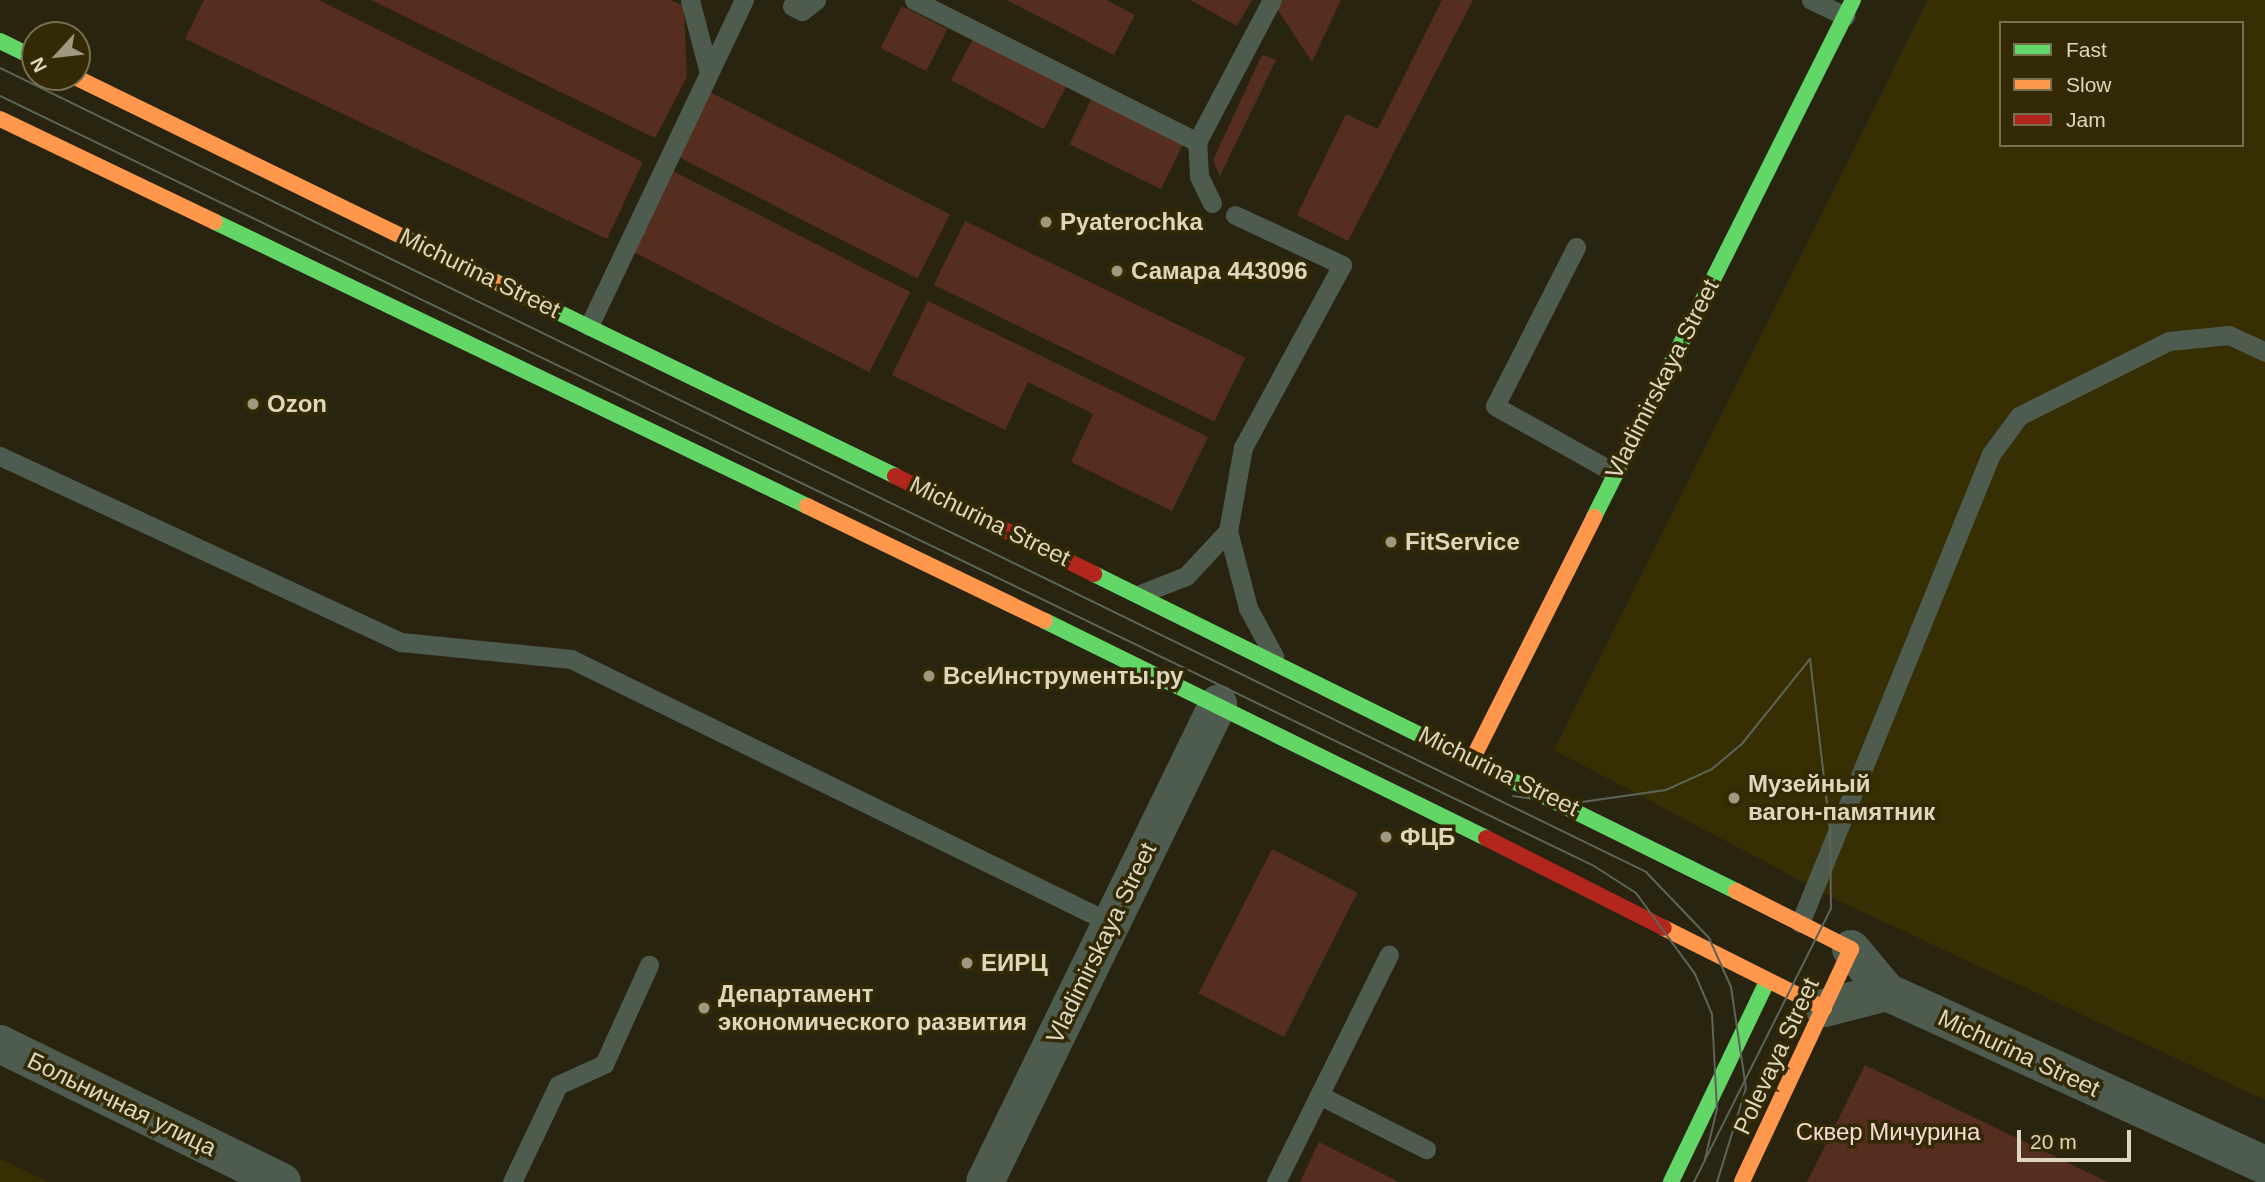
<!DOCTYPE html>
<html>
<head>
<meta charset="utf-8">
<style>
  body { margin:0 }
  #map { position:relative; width:2265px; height:1182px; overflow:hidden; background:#282410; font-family:Arial,sans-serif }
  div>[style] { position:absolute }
  .built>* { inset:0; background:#372e03 }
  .green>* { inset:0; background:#562e20; transform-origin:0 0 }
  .lane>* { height:19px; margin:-9.5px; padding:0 9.5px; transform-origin:9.5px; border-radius:9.5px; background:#4e5c4f }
  .street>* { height:38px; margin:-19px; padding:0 19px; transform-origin:19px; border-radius:19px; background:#4e5c4f }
  .fast>* { height:16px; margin:-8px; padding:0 8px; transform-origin:8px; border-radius:8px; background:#63d668 }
  .slow>* { height:16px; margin:-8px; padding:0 8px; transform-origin:8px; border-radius:8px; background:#ff974d }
  .jam>* { height:16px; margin:-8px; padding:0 8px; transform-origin:8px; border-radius:8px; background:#b3261e }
  .tram>* { height:2px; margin:-1px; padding:0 1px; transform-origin:1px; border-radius:1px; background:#5c6557 }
  .dots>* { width:19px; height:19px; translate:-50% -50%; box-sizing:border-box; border:4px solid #332a05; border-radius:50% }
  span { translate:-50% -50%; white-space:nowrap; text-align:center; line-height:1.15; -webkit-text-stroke:7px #332a05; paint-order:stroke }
  .poi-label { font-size:24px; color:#ddd7be; font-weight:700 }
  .left { translate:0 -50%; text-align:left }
  .street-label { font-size:24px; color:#ddd7be }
  .park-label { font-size:24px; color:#f4dcd5 }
  .legend { position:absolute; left:1999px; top:21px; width:245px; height:126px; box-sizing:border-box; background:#332a05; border:2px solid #776f4f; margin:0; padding:9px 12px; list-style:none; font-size:21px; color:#ddd7be }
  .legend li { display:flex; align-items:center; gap:14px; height:35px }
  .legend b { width:35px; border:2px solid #776f4f }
  .north { position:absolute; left:21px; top:21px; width:70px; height:70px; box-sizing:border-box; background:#332a05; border:2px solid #776f4f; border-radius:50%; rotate:243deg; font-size:19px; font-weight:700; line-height:28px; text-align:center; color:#ddd7be }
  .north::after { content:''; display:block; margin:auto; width:24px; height:32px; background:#9e9881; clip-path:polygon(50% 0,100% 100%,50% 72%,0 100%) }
  .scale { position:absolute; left:2017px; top:1130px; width:114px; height:32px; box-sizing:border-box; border:4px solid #ddd7be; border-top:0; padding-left:9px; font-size:21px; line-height:24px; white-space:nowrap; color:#ddd7be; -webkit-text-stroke:5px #332a05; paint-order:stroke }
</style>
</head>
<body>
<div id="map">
  <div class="built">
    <i style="clip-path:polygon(evenodd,1928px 0,2265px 0,2265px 1100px,1837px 900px,1554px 750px,1928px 0,2001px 23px,2242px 23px,2242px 145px,2001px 145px,2001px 23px)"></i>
    <i style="clip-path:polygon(0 1159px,49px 1182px,0 1182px)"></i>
  </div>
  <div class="green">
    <i style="clip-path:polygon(204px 0,319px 0,643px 162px,607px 239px,185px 39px)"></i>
    <i style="clip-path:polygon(371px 0,671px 0,684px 6px,687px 77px,655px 138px)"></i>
    <i style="clip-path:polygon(1007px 0,1106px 0,1135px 15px,1114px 55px)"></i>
    <i style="clip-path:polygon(1190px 0,1252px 0,1237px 26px)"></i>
    <i style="clip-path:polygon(1283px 0,1341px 0,1312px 62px,1278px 10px)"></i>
    <i style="clip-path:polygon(1442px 0,1473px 0,1348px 241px,1297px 215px,1346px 114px,1378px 129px)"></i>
    <i style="left:902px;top:6px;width:51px;height:47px;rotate:27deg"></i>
    <i style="left:975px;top:35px;width:105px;height:51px;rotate:28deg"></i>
    <i style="clip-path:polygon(1262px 55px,1276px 60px,1220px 176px,1213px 160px)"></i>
    <i style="left:706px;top:90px;width:274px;height:72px;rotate:27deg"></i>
    <i style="left:1094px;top:94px;width:102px;height:56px;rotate:26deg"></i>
    <i style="left:667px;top:168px;width:273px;height:90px;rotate:27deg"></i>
    <i style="left:965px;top:221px;width:312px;height:71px;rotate:26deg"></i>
    <i style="clip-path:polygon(928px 301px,1208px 437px,1172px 511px,1071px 462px,1093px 414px,1028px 382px,1005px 430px,892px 375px)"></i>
    <i style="left:1272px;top:849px;width:96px;height:162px;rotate:27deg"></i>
    <i style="clip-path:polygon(1865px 1065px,2108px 1182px,1807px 1182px)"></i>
    <i style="clip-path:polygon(1319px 1142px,1397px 1181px,1397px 1182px,1300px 1182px)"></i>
  </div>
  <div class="lane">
    <i style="left:690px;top:0;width:71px;rotate:75.4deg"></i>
    <i style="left:914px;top:0;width:317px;rotate:26.6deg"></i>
    <i style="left:1811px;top:0;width:38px;rotate:25deg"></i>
    <i style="left:792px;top:6px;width:11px;rotate:27deg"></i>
    <i style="left:802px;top:11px;width:18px;rotate:-38deg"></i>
    <i style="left:1212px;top:203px;width:30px;rotate:-116deg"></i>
    <i style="left:1199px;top:176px;width:34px;rotate:-93deg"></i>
    <i style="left:1197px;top:142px;width:161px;rotate:-62.2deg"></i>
    <i style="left:1235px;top:215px;width:118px;rotate:25deg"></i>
    <i style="left:1342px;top:265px;width:207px;rotate:118.5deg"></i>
    <i style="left:1243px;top:447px;width:85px;rotate:100.1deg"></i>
    <i style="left:1228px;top:531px;width:80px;rotate:75.4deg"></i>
    <i style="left:1248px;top:608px;width:55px;rotate:61.6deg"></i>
    <i style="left:1576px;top:247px;width:178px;rotate:117deg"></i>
    <i style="left:1495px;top:406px;width:137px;rotate:29.2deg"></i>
    <i style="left:589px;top:326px;width:361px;rotate:-64.6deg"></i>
    <i style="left:0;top:456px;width:442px;rotate:24.9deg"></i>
    <i style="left:401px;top:642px;width:171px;rotate:5.7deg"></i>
    <i style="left:571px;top:659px;width:601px;rotate:26.05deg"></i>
    <i style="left:1140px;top:594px;width:49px;rotate:-21.4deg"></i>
    <i style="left:1186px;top:576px;width:62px;rotate:-47deg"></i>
    <i style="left:1800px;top:923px;width:506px;rotate:-67.84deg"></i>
    <i style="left:1991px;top:454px;width:47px;rotate:-53.6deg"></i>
    <i style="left:2019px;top:416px;width:168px;rotate:-26.6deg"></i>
    <i style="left:2169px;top:341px;width:60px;rotate:-5.7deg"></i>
    <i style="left:2229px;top:335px;width:40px;rotate:25deg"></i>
    <i style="left:1319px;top:1095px;width:120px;rotate:26.8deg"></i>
    <i style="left:512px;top:1182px;width:107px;rotate:-64.6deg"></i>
    <i style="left:558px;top:1085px;width:51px;rotate:-24.5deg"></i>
    <i style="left:604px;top:1064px;width:109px;rotate:-65.6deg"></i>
    <i style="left:1276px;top:1182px;width:254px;rotate:-63.6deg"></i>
  </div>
  <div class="street">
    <i style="left:1851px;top:949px;width:56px;rotate:50.1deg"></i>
    <i style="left:1887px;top:992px;width:416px;rotate:24.6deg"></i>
    <i style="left:1824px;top:1008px;width:65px;rotate:-14.3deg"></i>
    <i style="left:0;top:1044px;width:314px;rotate:26.1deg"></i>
    <i style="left:985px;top:1182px;width:532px;rotate:-64.01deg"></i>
  </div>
  <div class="fast">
    <i style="left:0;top:41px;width:39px;rotate:26deg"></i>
    <i style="left:215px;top:222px;width:657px;rotate:25.63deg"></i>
    <i style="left:496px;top:282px;width:444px;rotate:25.9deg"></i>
    <i style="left:1594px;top:517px;width:578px;rotate:-63.39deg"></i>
    <i style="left:1094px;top:574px;width:716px;rotate:26.28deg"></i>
    <i style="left:1045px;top:621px;width:491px;rotate:26.2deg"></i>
    <i style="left:1671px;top:1182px;width:222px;rotate:-64.4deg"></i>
  </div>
  <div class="slow">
    <i style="left:75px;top:77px;width:468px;rotate:26deg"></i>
    <i style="left:0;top:119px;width:238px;rotate:25.6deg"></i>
    <i style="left:807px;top:506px;width:264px;rotate:25.8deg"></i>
    <i style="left:1473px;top:758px;width:270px;rotate:-63.3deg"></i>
    <i style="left:1736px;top:891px;width:129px;rotate:26.8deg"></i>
    <i style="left:1851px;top:949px;width:257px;rotate:115.1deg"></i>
    <i style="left:1664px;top:928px;width:179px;rotate:26.6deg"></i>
  </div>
  <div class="jam">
    <i style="left:895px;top:476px;width:222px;rotate:26.2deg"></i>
    <i style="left:1486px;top:838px;width:199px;rotate:26.8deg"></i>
  </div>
  <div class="tram">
    <i style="left:0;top:68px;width:1832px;rotate:26.03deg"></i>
    <i style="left:1646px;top:872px;width:91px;rotate:46.3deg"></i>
    <i style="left:1709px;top:938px;width:54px;rotate:65.8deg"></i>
    <i style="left:1731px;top:987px;width:102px;rotate:81.6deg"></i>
    <i style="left:1746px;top:1088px;width:98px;rotate:107.1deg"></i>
    <i style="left:0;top:96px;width:1770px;rotate:25.78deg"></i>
    <i style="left:1594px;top:866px;width:50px;rotate:32.7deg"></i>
    <i style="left:1636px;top:893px;width:100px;rotate:53.9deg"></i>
    <i style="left:1695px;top:974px;width:43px;rotate:67deg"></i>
    <i style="left:1712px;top:1014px;width:95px;rotate:87deg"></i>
    <i style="left:1717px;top:1109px;width:51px;rotate:103.5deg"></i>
    <i style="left:1513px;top:796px;width:56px;rotate:8.3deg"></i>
    <i style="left:1568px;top:804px;width:99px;rotate:-8.1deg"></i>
    <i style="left:1666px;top:790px;width:51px;rotate:-24.5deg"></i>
    <i style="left:1712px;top:769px;width:38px;rotate:-40deg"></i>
    <i style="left:1741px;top:745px;width:110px;rotate:-51.3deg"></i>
    <i style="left:1694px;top:1182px;width:305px;rotate:-63.4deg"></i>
    <i style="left:1831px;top:909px;width:80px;rotate:-90.7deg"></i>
    <i style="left:1830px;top:829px;width:171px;rotate:-96.7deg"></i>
  </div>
  <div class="dots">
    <i style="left:1046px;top:222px;background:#9e9881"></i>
    <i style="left:1117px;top:271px;background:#9e9881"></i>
    <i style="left:253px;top:404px;background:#9e9881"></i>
    <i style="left:1391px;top:542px;background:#9e9881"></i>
    <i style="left:929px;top:676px;background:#9e9881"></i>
    <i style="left:1734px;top:798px;background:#9e9881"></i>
    <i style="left:1386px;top:837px;background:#9e9881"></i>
    <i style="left:967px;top:963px;background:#9e9881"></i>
    <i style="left:704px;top:1008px;background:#9e9881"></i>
  </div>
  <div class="poi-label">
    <span class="left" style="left:1060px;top:222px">Pyaterochka</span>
    <span class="left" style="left:1131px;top:271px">Самара 443096</span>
    <span class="left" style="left:267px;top:404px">Ozon</span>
    <span class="left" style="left:1405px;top:542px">FitService</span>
    <span class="left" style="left:943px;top:676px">ВсеИнструменты.ру</span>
    <span class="left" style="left:1748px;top:798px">Музейный<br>вагон-памятник</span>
    <span class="left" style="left:1400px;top:837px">ФЦБ</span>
    <span class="left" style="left:981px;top:963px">ЕИРЦ</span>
    <span class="left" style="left:718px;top:1008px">Департамент<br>экономического развития</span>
  </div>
  <div class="street-label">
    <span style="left:480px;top:273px;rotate:26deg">Michurina Street</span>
    <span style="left:1662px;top:379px;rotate:-63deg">Vladimirskaya Street</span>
    <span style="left:990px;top:521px;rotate:26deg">Michurina Street</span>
    <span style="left:1499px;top:771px;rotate:26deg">Michurina Street</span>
    <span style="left:1101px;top:943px;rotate:-64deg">Vladimirskaya Street</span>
    <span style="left:2019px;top:1053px;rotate:25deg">Michurina Street</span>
    <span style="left:1776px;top:1056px;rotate:-65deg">Polevaya Street</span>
    <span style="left:122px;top:1104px;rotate:26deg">Больничная улица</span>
  </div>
  <div class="park-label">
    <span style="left:1888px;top:1132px">Сквер Мичурина</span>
  </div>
  <ul class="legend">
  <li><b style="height:9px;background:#63d668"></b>Fast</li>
  <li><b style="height:9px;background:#ff974d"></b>Slow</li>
  <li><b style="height:9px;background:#b3261e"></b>Jam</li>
  </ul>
  <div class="north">N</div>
  <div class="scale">20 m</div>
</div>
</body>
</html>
